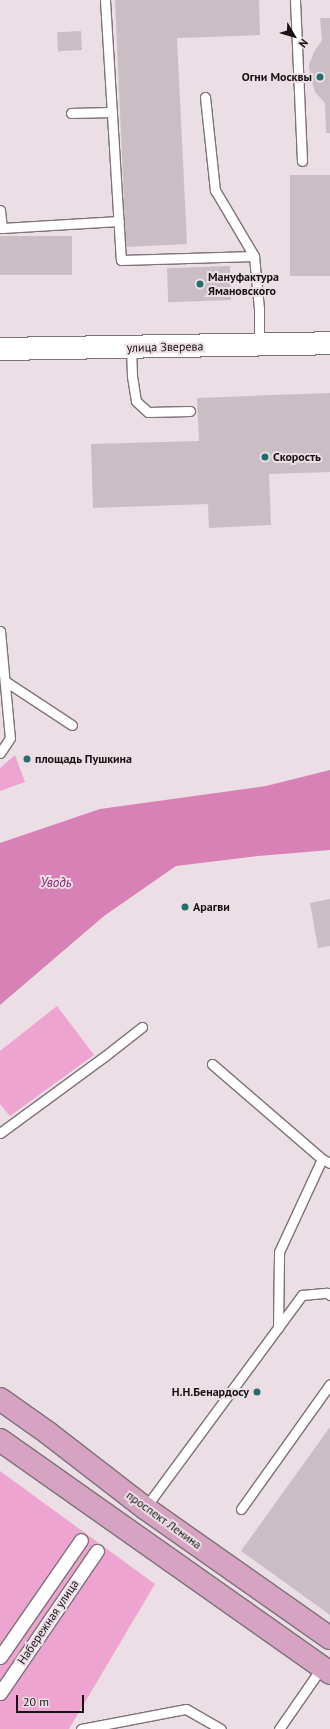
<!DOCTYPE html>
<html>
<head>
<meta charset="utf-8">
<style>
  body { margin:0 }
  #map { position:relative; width:330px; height:1729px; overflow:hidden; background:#ebdee5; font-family:"PT Sans",sans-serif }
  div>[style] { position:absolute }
  .green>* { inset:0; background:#eea4d1 }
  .water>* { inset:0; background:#d781b6 }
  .building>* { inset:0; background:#cabec5; transform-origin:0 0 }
  .roads { filter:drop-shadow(1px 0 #7d7278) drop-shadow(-1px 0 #7d7278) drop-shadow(0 1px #7d7278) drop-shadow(0 -1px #7d7278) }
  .service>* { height:9px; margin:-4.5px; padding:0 4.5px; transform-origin:4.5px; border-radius:4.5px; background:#fff }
  .pedestrian>* { height:13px; margin:-6.5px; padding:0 6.5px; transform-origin:6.5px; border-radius:6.5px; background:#fff }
  .tertiary>* { height:22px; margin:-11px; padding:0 11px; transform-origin:11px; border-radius:11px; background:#fff }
  .trunk>* { height:22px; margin:-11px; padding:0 11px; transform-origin:11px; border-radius:11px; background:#d6a4c2 }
  .dots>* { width:11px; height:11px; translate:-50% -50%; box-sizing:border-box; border:2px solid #ebdee5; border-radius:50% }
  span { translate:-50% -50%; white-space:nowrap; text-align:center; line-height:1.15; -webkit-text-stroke:4px #ebdee5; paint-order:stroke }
  .poi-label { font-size:12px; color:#181416; font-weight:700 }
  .right { translate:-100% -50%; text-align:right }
  .left { translate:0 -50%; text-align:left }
  .street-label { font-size:12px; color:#181416 }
  .water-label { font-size:13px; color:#8b276c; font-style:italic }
  .north { position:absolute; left:274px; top:16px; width:40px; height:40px; -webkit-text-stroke:3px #ebdee5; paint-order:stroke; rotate:128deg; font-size:11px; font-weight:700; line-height:16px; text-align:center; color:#181416 }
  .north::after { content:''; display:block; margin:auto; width:14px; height:18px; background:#181416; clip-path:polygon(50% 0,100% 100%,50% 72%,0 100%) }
  .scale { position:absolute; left:16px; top:1695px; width:68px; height:18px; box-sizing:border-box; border:2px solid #181416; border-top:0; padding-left:5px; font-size:12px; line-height:14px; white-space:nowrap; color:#181416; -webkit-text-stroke:3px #ebdee5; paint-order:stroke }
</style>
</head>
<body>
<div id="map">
  <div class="green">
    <i style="clip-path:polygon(15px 755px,25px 782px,0 791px,0 768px)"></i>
    <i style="clip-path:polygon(57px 1006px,94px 1055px,10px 1116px,0 1104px,0 1051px)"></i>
    <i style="clip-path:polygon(0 1471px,155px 1584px,69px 1729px,0 1729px)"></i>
  </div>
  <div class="water">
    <i style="clip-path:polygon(330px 770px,330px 850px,258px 856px,176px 866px,104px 916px,0 1005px,0 843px,100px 809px,266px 786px)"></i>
  </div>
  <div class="building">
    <i style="clip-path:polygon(115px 0,259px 0,260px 35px,177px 38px,187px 244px,126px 247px)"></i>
    <i style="clip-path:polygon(320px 18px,330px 18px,330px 133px,326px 133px,325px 103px,315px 92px,310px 75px,309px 65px,314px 52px,322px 40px)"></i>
    <i style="left:81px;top:31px;width:19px;height:24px;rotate:87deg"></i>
    <i style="left:330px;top:175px;width:101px;height:40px;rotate:90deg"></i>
    <i style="left:0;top:236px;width:72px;height:39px"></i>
    <i style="left:230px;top:266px;width:34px;height:63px;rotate:88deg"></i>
    <i style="clip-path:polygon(330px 393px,330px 472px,269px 474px,271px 525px,209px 528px,208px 504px,93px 508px,91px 444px,199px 441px,197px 398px)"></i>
    <i style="clip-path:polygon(330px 899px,330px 946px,318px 948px,310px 903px)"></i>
    <i style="clip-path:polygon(330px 1427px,330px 1615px,241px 1551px)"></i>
  </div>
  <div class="roads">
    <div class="service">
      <i style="left:105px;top:0;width:260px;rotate:86.5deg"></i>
      <i style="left:121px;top:260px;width:133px;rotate:-1.7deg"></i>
      <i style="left:254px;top:256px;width:53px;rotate:84.6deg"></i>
      <i style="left:259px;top:309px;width:36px;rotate:90deg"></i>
      <i style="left:295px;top:0;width:161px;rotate:87.5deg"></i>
      <i style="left:205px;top:97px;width:94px;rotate:83.9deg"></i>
      <i style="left:215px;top:190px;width:77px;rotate:59.4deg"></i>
      <i style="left:71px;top:113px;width:41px;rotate:-1.4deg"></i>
      <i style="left:0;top:210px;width:18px;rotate:84deg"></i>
      <i style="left:2px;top:228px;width:2px;rotate:180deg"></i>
      <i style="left:2px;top:228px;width:117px;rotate:-3.4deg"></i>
      <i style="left:131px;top:347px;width:29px;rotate:88deg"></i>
      <i style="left:132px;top:376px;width:25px;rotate:81deg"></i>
      <i style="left:136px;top:401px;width:16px;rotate:43deg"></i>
      <i style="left:148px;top:412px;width:42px;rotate:-1.4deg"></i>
      <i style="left:0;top:631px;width:107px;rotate:84.7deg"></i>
      <i style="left:10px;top:738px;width:18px;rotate:124deg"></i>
      <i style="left:5px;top:681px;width:80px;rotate:33.3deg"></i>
      <i style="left:212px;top:1064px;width:145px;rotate:40.8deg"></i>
      <i style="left:322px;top:1159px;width:9px;rotate:27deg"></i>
      <i style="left:0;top:1133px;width:130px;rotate:-36.3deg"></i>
      <i style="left:105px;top:1056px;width:47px;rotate:-38.1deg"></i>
      <i style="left:278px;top:1328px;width:76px;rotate:-89.2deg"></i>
      <i style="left:279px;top:1252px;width:102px;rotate:-65.2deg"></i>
      <i style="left:145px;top:1508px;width:265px;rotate:-53.6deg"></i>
      <i style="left:302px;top:1295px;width:25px;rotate:-5deg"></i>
      <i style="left:327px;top:1293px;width:4px;rotate:34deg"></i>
      <i style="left:241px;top:1509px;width:153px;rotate:-54.5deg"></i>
      <i style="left:81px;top:1729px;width:107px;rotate:-10.8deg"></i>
      <i style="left:186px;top:1709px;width:40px;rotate:29.7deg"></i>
      <i style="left:279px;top:1729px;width:75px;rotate:-55.3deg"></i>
    </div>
    <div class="pedestrian">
      <i style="left:0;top:1657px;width:142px;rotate:-55.3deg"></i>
      <i style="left:0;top:1693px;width:172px;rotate:-55.7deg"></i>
    </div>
    <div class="tertiary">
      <i style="left:0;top:349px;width:330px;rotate:-1deg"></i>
    </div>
    <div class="trunk">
      <i style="left:0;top:1399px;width:59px;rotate:35.3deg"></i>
      <i style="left:48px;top:1433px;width:123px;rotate:37.7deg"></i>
      <i style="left:145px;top:1508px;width:226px;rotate:35.1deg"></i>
      <i style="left:0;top:1440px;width:404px;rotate:35.2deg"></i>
    </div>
  </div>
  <div class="dots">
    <i style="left:320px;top:77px;background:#246f6d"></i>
    <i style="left:200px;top:284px;background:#246f6d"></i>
    <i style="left:265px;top:457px;background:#246f6d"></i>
    <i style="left:27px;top:759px;background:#246f6d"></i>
    <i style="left:185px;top:907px;background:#246f6d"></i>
    <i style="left:257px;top:1392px;background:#246f6d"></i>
  </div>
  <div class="poi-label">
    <span class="right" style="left:312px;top:77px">Огни Москвы</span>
    <span class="left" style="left:208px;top:284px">Мануфактура<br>Ямановского</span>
    <span class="left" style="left:273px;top:457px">Скорость</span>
    <span class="left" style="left:35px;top:759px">площадь Пушкина</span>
    <span class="left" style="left:193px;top:907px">Арагви</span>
    <span class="right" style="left:249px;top:1392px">Н.Н.Бенардосу</span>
  </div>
  <div class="street-label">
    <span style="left:165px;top:347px;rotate:-1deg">улица Зверева</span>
    <span style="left:164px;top:1520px;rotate:36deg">проспект Ленина</span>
    <span style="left:48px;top:1622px;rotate:-56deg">Набережная улица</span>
  </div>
  <div class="water-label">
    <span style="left:56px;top:883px">Уводь</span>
  </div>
  <div class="north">N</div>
  <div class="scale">20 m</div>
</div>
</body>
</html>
